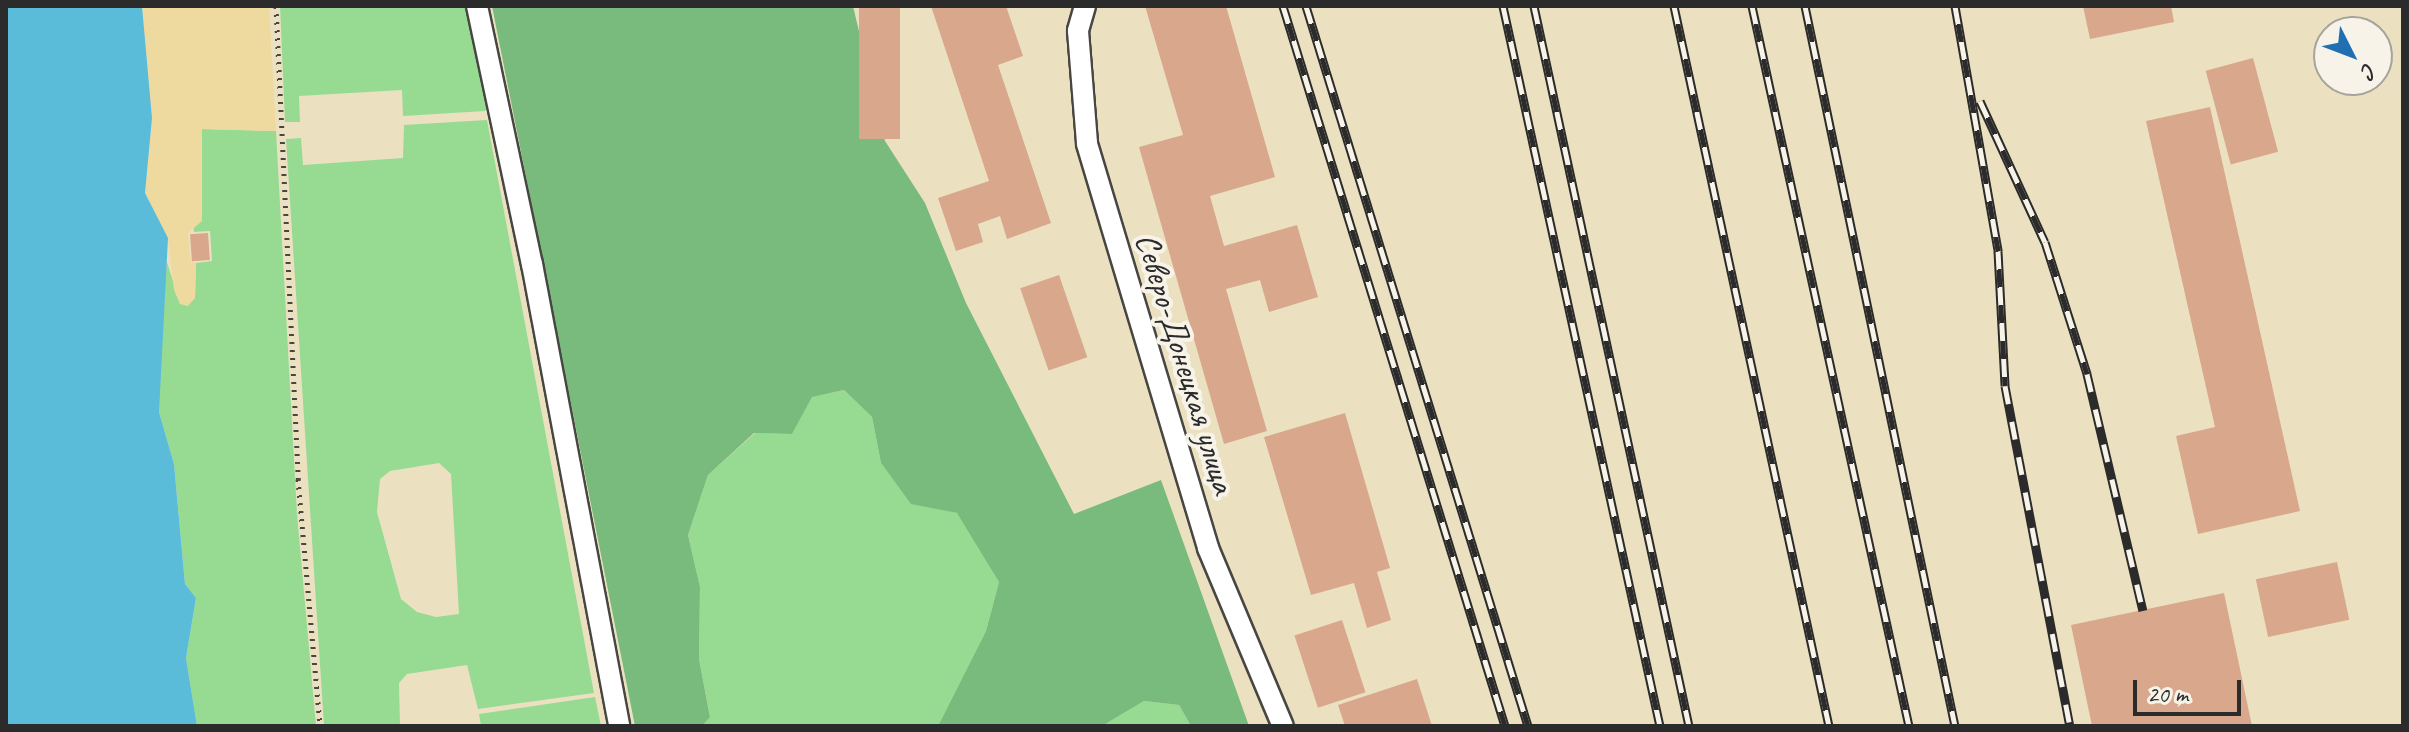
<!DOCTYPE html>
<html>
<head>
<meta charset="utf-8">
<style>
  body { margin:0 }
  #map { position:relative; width:2409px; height:732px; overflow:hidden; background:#ebe1c1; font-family:Caveat,sans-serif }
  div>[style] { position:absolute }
  .green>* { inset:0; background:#97db93 }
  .forest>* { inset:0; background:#79bb7d }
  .sand>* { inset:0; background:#eeda9e }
  .water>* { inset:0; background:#5abcd9 }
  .building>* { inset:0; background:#d8a78c; transform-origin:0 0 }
  .path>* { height:5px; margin-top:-2.5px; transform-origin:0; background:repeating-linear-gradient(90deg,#484642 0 2px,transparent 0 8px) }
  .roads { filter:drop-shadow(2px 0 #484642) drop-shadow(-2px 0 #484642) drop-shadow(0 2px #484642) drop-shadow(0 -2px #484642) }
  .lane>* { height:20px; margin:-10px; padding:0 10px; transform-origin:10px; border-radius:10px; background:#fff }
  .rail>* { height:9px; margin-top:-4.5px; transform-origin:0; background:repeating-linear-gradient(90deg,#f7f3e8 0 18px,#2b2b2b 0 36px); box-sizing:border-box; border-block:2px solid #2b2b2b }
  span { translate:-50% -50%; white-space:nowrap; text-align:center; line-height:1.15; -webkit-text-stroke:8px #f7f3e8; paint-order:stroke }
  .street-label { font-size:34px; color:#2b2b2b }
  .frame { position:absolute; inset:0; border:8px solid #2b2b2b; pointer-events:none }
  .north { position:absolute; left:2313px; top:16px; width:80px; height:80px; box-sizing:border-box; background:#f7f3e8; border:2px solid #a5a39c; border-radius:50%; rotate:132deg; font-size:22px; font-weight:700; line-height:32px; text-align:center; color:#2b2b2b }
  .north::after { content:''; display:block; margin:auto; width:28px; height:36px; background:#1f6fb2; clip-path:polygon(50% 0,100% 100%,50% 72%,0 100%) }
  .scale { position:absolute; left:2133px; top:680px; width:108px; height:36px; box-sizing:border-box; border:4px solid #2b2b2b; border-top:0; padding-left:10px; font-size:24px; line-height:28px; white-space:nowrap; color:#2b2b2b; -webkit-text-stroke:6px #f7f3e8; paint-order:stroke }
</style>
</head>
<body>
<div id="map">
  <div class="green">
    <i style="clip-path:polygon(280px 6px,466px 6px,488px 106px,485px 111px,403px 116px,402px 90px,299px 96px,300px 122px,285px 122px)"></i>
    <i style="clip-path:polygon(evenodd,487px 120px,594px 693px,478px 709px,467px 665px,407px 674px,399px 683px,400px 726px,324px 726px,286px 139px,301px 138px,303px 165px,403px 158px,404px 125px,487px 120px,439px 463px,451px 474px,459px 614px,436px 617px,417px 612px,401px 599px,377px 512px,380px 479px,390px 471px,439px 463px)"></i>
    <i style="clip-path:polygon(201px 129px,276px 131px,297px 514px,316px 726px,197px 726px,186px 658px,196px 598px,185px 584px,174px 464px,159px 412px,159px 327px,167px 262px,180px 304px,195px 298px,196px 263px,212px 261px,210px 231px,194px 232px,193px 224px,202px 220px)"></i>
    <i style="clip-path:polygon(844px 390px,872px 417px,881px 463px,911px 503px,957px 513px,974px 537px,999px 582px,986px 631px,938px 726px,702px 726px,710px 716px,699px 659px,700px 587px,688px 535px,708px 475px,755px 433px,792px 434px,811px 397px)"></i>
    <i style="clip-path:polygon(595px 697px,601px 726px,481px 726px,479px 714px)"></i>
    <i style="clip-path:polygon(1144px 701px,1179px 705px,1191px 726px,1102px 726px)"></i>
  </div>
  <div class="forest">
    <i style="clip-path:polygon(492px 6px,853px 6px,885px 141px,925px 203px,966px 303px,1074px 514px,1161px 480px,1249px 726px,1191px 726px,1179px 705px,1144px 701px,1102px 726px,938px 726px,986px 631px,999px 582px,957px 513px,911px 504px,881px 463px,872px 417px,844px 390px,812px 397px,792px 434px,754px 433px,708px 475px,688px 535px,700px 587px,699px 659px,710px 717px,702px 726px,635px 726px)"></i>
  </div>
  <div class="sand">
    <i style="clip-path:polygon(142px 6px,269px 6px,276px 131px,202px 129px,202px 221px,188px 233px,191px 262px,196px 263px,195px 298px,188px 306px,180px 304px,174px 290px,168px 238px,145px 193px,152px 118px)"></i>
  </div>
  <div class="water">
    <i style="clip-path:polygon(6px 6px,142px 6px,152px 118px,145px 193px,168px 238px,159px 412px,174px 464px,185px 584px,196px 598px,186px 658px,197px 726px,6px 726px)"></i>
  </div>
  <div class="building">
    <i style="left:859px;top:6px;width:41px;height:133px"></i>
    <i style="clip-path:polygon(931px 6px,1006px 6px,1023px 56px,998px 65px,1051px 223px,1007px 239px,1000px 216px,978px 224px,983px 242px,956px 251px,938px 198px,989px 181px)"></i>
    <i style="clip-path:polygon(1145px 6px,1226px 6px,1275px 177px,1210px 196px,1224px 246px,1297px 225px,1318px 297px,1269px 312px,1260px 280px,1226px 289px,1267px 431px,1224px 444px,1139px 147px,1183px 135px)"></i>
    <i style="clip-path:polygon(2083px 6px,2171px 6px,2174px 22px,2090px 39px)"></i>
    <i style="left:2253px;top:58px;width:97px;height:49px;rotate:75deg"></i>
    <i style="clip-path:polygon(2210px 107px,2300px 511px,2198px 534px,2176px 436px,2215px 427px,2146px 121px)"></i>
    <i style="left:208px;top:233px;width:27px;height:18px;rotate:86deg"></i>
    <i style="left:1059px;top:275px;width:87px;height:41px;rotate:71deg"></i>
    <i style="clip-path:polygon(1345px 413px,1390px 568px,1377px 572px,1391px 620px,1367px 628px,1354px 583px,1311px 595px,1264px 437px)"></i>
    <i style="left:2337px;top:562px;width:59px;height:83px;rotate:78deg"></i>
    <i style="clip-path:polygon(2224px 593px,2252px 726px,2092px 726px,2071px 625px)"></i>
    <i style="left:1342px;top:620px;width:76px;height:50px;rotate:72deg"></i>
    <i style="clip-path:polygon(1417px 679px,1432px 726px,1345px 726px,1338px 705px)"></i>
  </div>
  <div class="path">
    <i style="left:276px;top:6px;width:474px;rotate:87.3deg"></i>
    <i style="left:298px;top:479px;width:248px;rotate:84.9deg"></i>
  </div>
  <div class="roads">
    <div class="lane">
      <i style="left:477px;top:6px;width:264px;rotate:78deg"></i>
      <i style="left:532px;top:264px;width:470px;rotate:79.3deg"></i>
      <i style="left:1085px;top:6px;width:26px;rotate:106deg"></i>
      <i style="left:1078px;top:31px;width:113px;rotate:85.4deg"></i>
      <i style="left:1087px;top:144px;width:422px;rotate:73.3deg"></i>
      <i style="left:1208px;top:548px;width:193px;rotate:67.2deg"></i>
    </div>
  </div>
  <div class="rail">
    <i style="left:1283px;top:6px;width:753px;rotate:72.86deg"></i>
    <i style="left:1306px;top:6px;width:753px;rotate:72.86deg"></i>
    <i style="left:1503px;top:6px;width:737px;rotate:77.7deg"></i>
    <i style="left:1534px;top:6px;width:736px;rotate:77.85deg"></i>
    <i style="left:1674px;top:6px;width:736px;rotate:77.85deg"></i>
    <i style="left:1752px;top:6px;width:737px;rotate:77.7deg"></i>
    <i style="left:1805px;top:6px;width:735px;rotate:78.23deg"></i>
    <i style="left:1955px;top:6px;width:249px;rotate:80deg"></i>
    <i style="left:1998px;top:251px;width:135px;rotate:87deg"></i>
    <i style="left:2005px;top:386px;width:346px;rotate:79.2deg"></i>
    <i style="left:1980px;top:101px;width:155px;rotate:65.3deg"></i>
    <i style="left:2045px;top:242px;width:139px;rotate:72.3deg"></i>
    <i style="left:2087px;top:374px;width:243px;rotate:76.7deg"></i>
  </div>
  <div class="street-label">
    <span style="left:1186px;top:363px;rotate:73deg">Северо-Донецкая улица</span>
  </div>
  <div class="frame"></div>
  <div class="north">С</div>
  <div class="scale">20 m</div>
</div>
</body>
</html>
